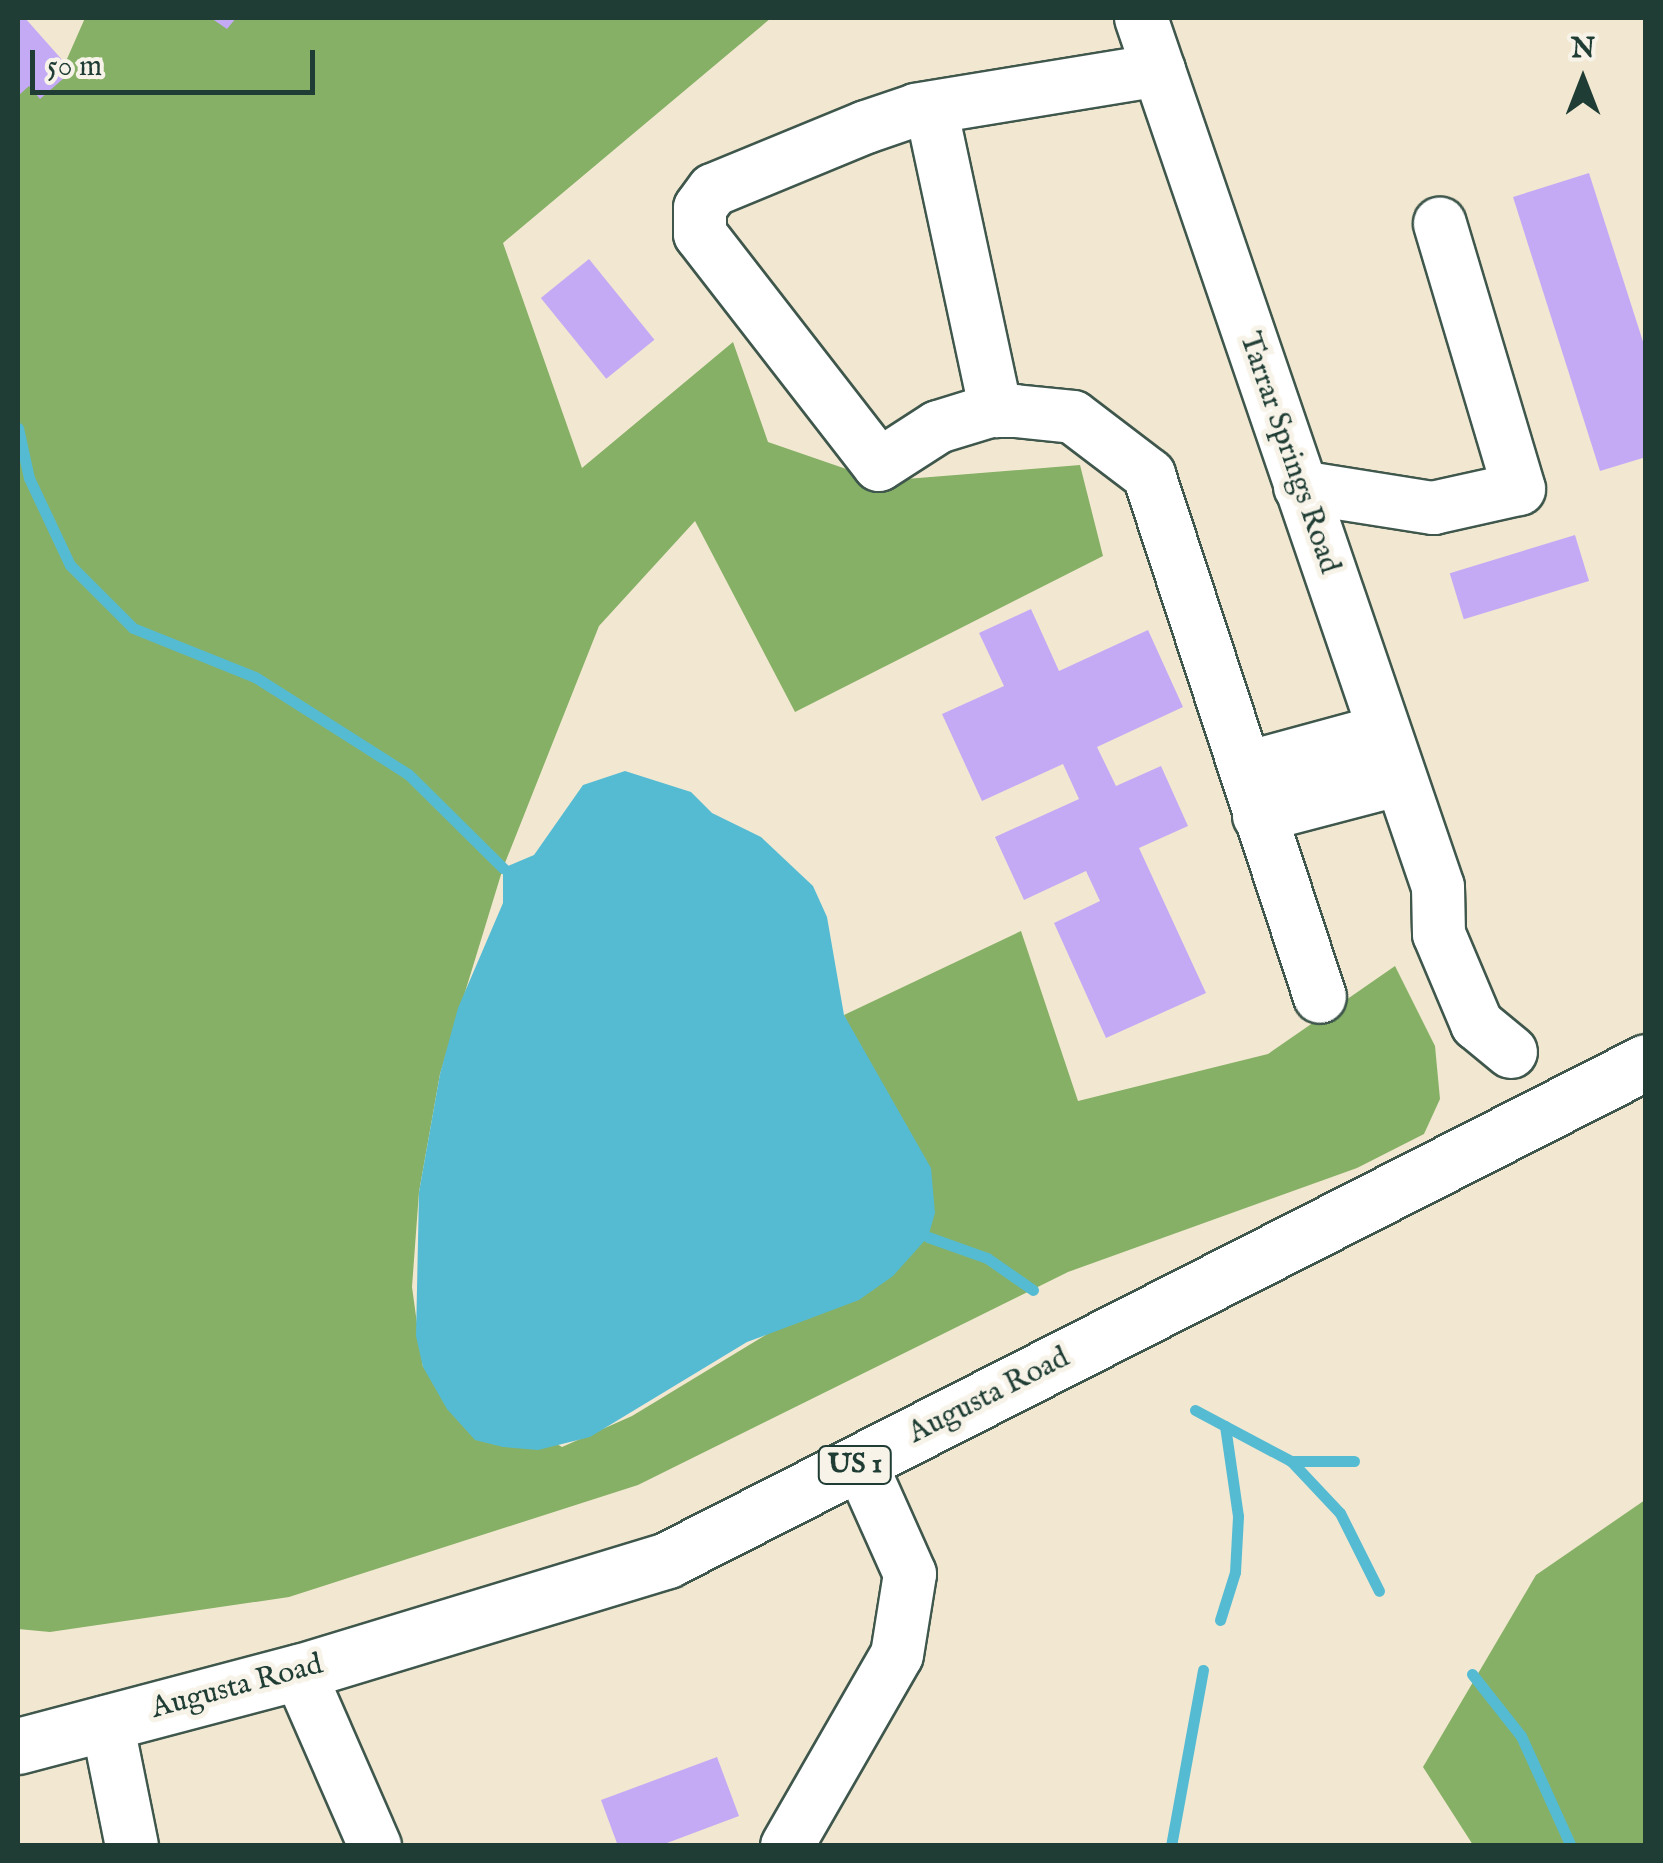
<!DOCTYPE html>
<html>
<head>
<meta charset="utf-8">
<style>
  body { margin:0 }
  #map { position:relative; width:1663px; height:1863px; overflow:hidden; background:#f2e8d1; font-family:"IM FELL English",serif }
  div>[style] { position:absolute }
  .forest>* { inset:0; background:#86b066 }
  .water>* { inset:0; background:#55bbd3 }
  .stream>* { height:11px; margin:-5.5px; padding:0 5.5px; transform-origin:5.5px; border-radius:5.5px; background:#55bbd3 }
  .building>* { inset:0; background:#c4aaf5; transform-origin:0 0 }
  .roads { filter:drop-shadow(2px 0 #3f574c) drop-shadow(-2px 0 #3f574c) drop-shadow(0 2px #3f574c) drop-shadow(0 -2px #3f574c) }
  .minor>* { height:52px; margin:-26px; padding:0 26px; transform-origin:26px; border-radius:26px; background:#fff }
  .major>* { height:55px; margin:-27.5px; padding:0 27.5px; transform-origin:27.5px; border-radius:27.5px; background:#fff }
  span { translate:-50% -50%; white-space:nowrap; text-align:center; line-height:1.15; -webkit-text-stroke:10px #f7f3e8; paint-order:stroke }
  .shield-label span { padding:2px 8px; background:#f7f3e8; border:2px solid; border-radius:8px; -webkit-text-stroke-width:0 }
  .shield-label { font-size:28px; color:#1f3d34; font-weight:700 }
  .street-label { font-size:30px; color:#1f3d34 }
  .frame { position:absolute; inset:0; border:20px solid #1f3d34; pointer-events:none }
  .north { position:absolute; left:1533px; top:30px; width:100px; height:100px; -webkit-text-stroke:8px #f7f3e8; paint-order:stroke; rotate:0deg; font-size:28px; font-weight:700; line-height:40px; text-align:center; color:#1f3d34 }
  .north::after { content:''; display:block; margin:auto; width:35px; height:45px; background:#1f3d34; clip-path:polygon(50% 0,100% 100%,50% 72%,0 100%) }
  .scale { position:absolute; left:30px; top:50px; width:285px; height:45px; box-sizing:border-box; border:5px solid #1f3d34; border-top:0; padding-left:12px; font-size:30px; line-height:35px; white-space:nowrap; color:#1f3d34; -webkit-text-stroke:8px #f7f3e8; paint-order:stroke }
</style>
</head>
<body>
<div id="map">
  <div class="forest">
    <i style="clip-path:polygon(85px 18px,771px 18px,503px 243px,582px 468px,733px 342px,768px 442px,881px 481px,1080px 465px,1103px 556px,795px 712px,695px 521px,599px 626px,503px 868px,440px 1074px,419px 1192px,412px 1287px,423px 1367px,562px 1447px,632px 1416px,782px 1325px,865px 1060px,844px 1015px,1021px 931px,1078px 1101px,1268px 1054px,1395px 966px,1435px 1046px,1440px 1099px,1424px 1134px,1357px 1168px,1068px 1272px,638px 1485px,289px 1597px,50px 1632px,18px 1629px,18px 69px,63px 68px)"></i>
    <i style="clip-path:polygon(1645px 1500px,1645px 1845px,1473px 1845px,1423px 1767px,1536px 1575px)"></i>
  </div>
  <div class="water">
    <i style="clip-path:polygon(625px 771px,691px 792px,712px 813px,761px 837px,813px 886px,827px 917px,844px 1015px,931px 1168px,935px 1213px,928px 1237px,893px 1276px,859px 1300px,747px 1342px,590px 1437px,538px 1450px,503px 1447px,475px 1440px,447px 1409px,423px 1367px,416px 1336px,419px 1192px,440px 1074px,458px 1008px,503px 903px,503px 868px,534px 855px,583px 785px)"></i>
  </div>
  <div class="stream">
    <i style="left:18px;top:428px;width:51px;rotate:77.6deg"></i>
    <i style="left:29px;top:478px;width:96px;rotate:64.8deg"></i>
    <i style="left:70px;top:565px;width:89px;rotate:45deg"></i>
    <i style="left:133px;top:628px;width:131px;rotate:21.9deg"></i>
    <i style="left:255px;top:677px;width:181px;rotate:32.4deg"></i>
    <i style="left:408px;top:774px;width:134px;rotate:44.7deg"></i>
    <i style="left:928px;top:1237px;width:63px;rotate:19.6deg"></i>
    <i style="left:987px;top:1258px;width:56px;rotate:34.8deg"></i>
    <i style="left:1195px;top:1410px;width:109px;rotate:28deg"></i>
    <i style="left:1291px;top:1461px;width:71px;rotate:46.7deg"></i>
    <i style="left:1340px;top:1513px;width:87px;rotate:63.4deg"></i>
    <i style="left:1291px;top:1461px;width:63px"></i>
    <i style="left:1220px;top:1620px;width:50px;rotate:-72.6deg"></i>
    <i style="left:1235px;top:1572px;width:56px;rotate:-86.9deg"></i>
    <i style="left:1238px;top:1516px;width:91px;rotate:-98.2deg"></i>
    <i style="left:1472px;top:1674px;width:79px;rotate:51.7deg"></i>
    <i style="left:1521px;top:1736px;width:121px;rotate:65.6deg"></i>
    <i style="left:1171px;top:1846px;width:179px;rotate:-79.7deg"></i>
  </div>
  <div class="building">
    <i style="clip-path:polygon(18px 18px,25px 18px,72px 71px,40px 99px,29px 86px,18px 96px)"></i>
    <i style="clip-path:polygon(211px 18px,236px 18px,227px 29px)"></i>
    <i style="clip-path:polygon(1589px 173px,1646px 351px,1646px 457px,1600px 471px,1513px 197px)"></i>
    <i style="left:589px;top:259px;width:104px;height:62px;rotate:51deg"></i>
    <i style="left:1575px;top:535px;width:48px;height:131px;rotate:73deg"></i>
    <i style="clip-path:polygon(1031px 609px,1059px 671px,1148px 630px,1183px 707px,1097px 747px,1116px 786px,1161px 766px,1188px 826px,1139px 848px,1206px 993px,1106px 1038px,1054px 923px,1100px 901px,1086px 871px,1024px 900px,995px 837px,1079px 799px,1063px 764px,982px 801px,942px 714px,1004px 686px,979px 633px)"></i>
    <i style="clip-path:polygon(717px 1757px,739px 1816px,659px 1846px,618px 1846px,601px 1800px)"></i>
  </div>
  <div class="roads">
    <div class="minor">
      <i style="left:1141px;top:18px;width:918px;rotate:71.13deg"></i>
      <i style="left:1438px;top:887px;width:47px;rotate:88.8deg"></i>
      <i style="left:1439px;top:934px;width:98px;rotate:67.1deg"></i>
      <i style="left:1477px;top:1024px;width:44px;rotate:39.5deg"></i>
      <i style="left:1159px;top:70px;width:246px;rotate:170.7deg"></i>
      <i style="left:916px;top:110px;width:53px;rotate:161.2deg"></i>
      <i style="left:866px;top:127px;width:165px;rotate:157.6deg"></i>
      <i style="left:713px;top:190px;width:22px;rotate:126deg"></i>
      <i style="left:700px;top:208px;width:26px;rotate:90deg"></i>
      <i style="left:700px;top:234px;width:292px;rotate:52.2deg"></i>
      <i style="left:879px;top:465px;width:70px;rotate:-32.8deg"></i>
      <i style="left:938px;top:427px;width:54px;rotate:-17.1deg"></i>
      <i style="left:990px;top:411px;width:25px"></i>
      <i style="left:1015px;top:411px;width:58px;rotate:5.9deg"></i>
      <i style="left:1073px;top:417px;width:96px;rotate:37.3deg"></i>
      <i style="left:1149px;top:475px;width:549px;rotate:71.86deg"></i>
      <i style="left:931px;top:108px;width:310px;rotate:77.9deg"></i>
      <i style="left:1300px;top:487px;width:135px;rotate:9deg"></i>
      <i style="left:1433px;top:508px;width:88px;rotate:-12.5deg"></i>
      <i style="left:1519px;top:489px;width:277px;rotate:-106.6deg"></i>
      <i style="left:1246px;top:768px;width:141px;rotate:-15.2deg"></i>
      <i style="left:1259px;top:816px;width:143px;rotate:-14.6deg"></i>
      <i style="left:299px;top:1672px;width:190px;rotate:66.4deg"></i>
      <i style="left:107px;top:1722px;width:126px;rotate:78.6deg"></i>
      <i style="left:787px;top:1846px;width:220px;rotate:-60.1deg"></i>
      <i style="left:897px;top:1655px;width:82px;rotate:-80.9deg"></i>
      <i style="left:910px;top:1574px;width:123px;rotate:-114.1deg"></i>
    </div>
    <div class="major">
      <i style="left:18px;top:1746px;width:291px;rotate:-14.8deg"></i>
      <i style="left:299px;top:1672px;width:385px;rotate:-16.9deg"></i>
      <i style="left:667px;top:1560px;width:1098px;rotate:-26.96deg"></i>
    </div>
  </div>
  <div class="shield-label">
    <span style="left:855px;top:1465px">US 1</span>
  </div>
  <div class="street-label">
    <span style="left:1289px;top:453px;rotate:71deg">Tarrar Springs Road</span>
    <span style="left:989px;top:1396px;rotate:-27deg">Augusta Road</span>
    <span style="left:237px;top:1687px;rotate:-15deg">Augusta Road</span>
  </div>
  <div class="frame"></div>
  <div class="north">N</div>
  <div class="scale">50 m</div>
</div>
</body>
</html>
